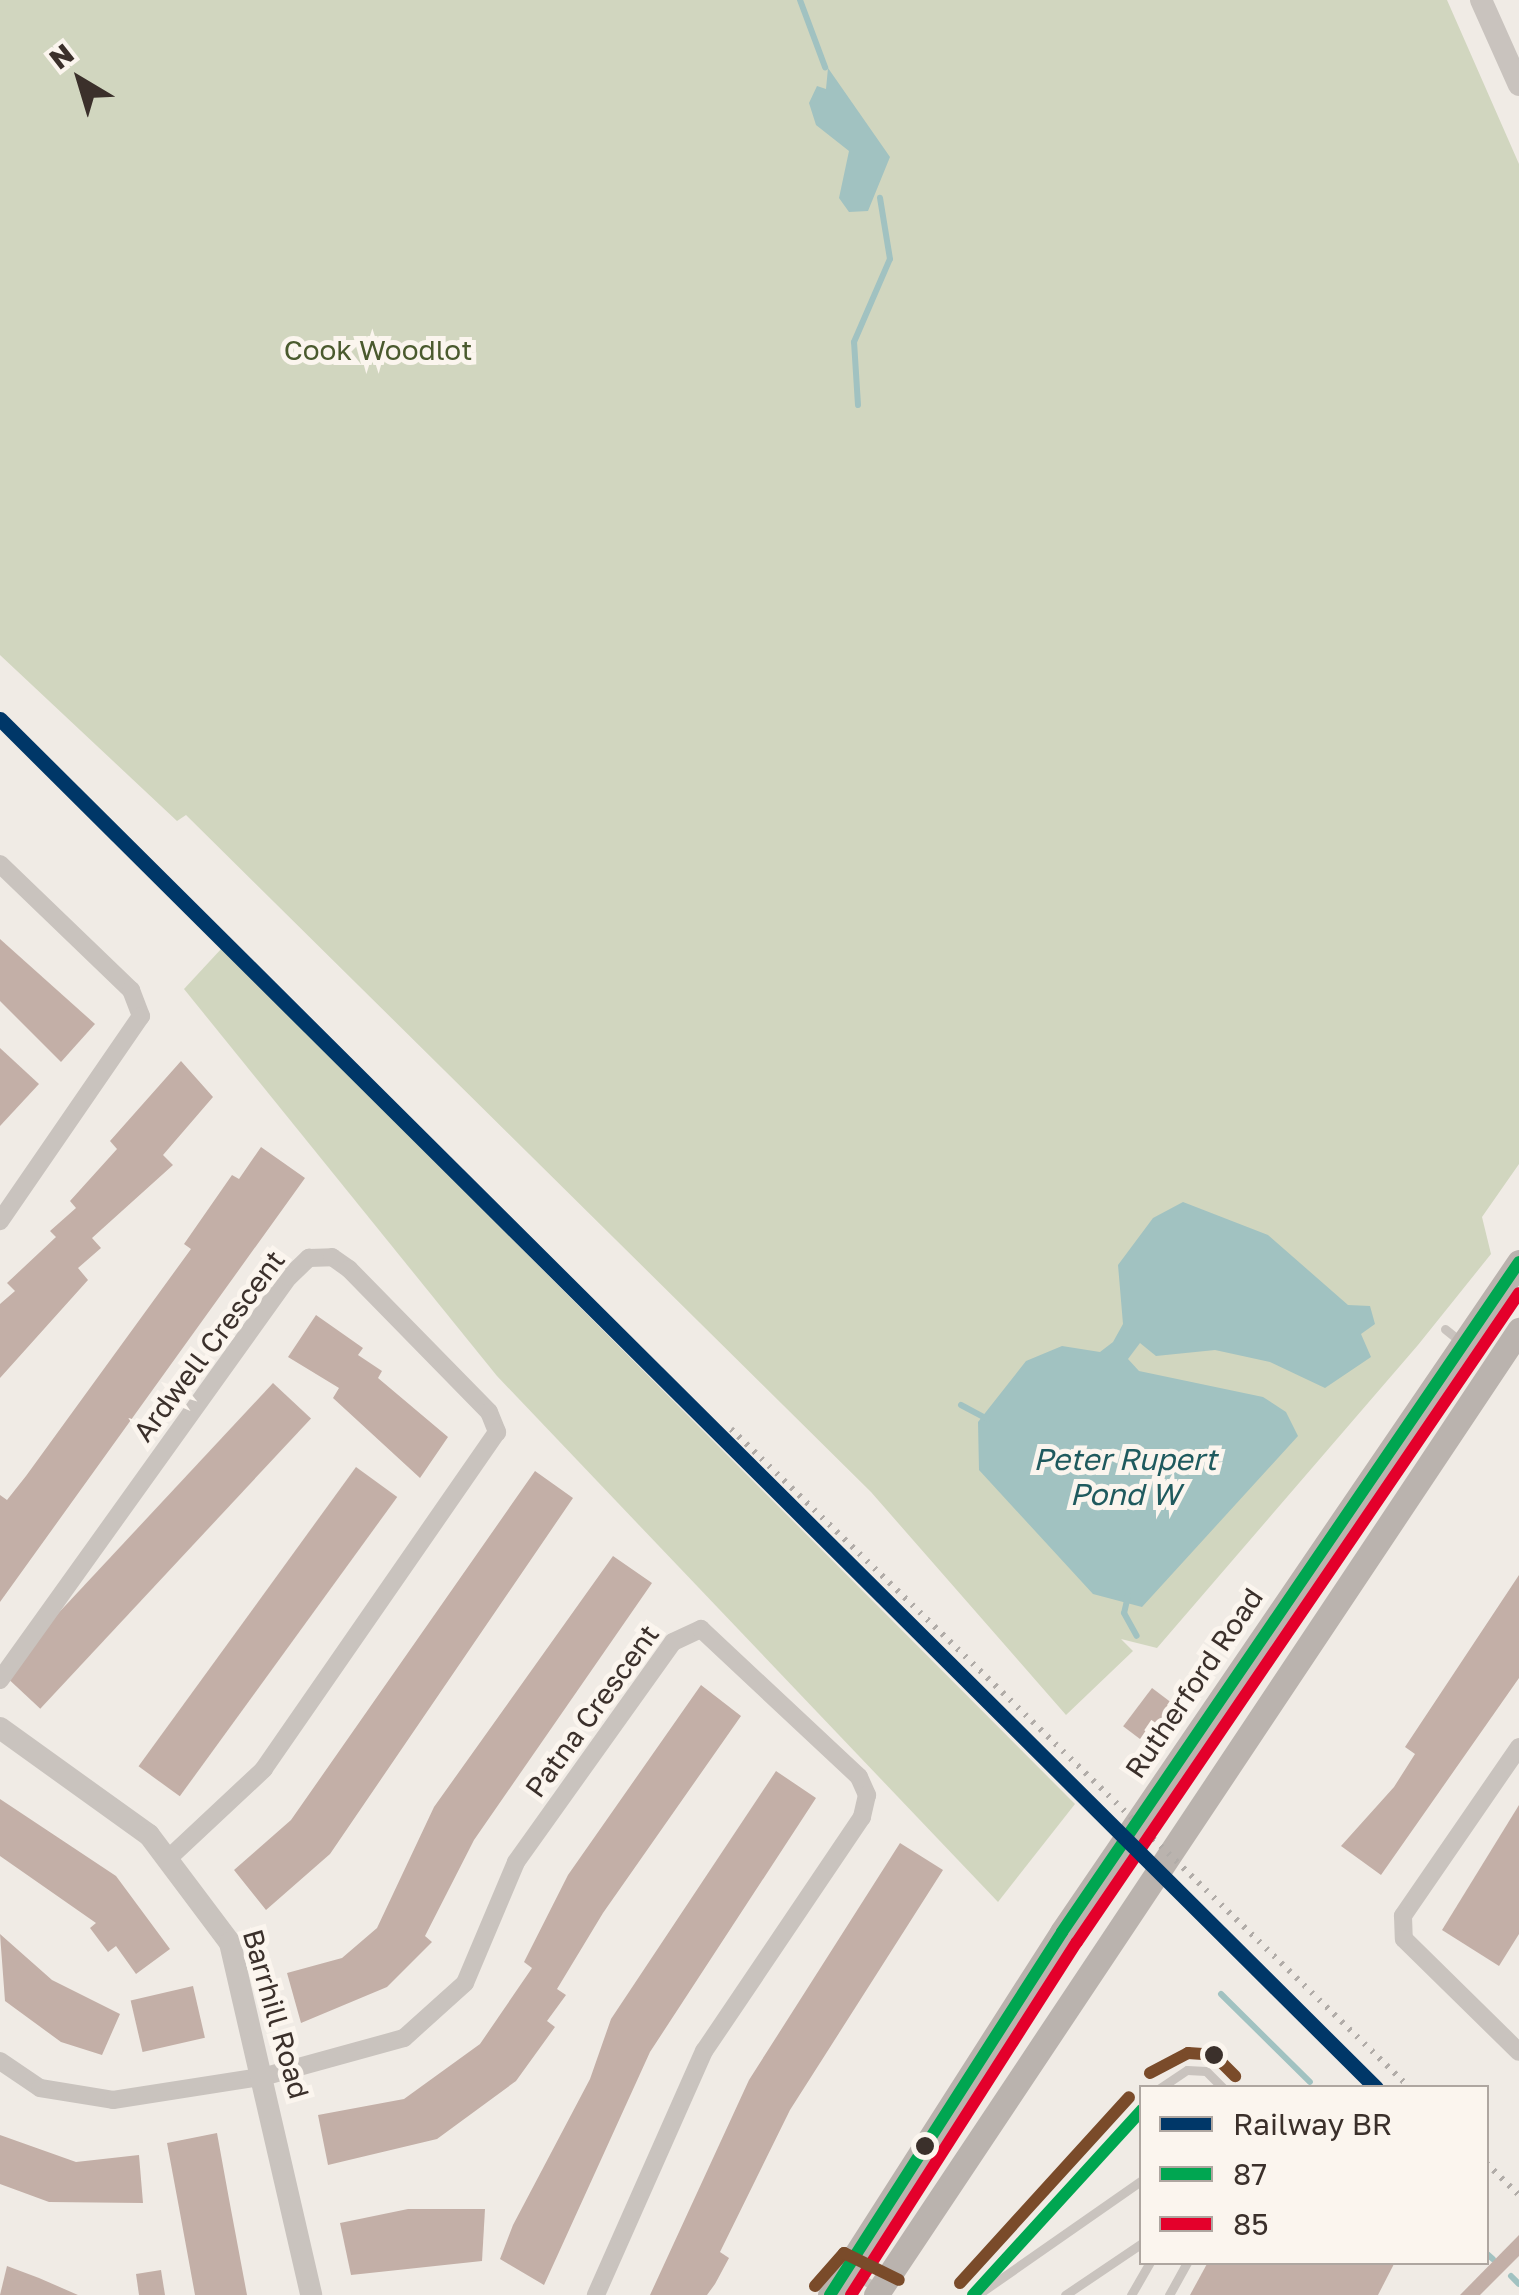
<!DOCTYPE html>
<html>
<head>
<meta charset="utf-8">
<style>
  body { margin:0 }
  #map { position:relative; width:1519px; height:2295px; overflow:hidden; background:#f0ebe5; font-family:"Golos Text",sans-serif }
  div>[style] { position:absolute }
  .green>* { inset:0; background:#d1d6bf }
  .water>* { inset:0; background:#a1c2c1 }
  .stream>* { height:6px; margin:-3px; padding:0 3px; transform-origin:3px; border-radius:3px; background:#a1c2c1 }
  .building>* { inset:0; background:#c3afa7; transform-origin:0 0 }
  .service>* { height:9px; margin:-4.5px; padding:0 4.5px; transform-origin:4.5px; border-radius:4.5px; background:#c9c3be }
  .minor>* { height:18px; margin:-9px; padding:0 9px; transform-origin:9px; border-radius:9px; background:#c9c3be }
  .tertiary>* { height:22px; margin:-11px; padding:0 11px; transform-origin:11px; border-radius:11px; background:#c9c3be }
  .secondary>* { height:25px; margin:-12.5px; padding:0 12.5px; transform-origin:12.5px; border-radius:12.5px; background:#bab3ae }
  .rail>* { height:6px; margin-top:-3px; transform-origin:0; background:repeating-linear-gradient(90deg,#b1aca8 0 2.5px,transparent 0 10.5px) }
  .bus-1>* { height:12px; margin:-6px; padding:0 6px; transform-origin:6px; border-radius:6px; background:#00a651 }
  .bus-2>* { height:12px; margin:-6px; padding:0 6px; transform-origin:6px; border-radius:6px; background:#e4002b }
  .bus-3>* { height:12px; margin:-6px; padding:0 6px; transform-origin:6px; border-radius:6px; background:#7a4b2a }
  .rail-1>* { height:15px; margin:-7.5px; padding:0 7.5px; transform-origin:7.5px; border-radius:7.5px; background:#003768 }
  .dots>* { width:28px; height:28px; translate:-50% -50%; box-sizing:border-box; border:5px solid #fbf5ee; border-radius:50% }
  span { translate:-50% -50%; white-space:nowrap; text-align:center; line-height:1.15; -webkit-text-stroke:10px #fbf5ee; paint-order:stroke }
  .park-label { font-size:28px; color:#4a5a2e }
  .street-label { font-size:28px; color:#3b302b }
  .water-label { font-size:30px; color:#1f5a5e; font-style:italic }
  .legend { position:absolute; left:1139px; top:2085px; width:350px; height:180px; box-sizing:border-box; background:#fbf5ee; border:2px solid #aea6a0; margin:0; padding:12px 18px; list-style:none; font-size:30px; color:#3b302b }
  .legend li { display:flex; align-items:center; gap:20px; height:50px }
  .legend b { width:50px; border:2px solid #aea6a0 }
  .north { position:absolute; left:30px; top:30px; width:100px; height:100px; -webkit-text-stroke:8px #fbf5ee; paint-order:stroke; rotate:322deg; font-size:28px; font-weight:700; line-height:40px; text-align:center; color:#3b302b }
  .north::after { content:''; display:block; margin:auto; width:35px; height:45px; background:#3b302b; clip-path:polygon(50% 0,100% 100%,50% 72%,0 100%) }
</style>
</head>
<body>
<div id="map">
  <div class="green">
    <i style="clip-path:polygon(0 0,1447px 0,1519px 164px,1519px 1164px,1482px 1217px,1491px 1254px,1418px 1345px,1157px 1648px,1121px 1639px,1133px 1651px,1066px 1715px,871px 1492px,186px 815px,177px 821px,0 655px)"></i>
    <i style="clip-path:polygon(222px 948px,1075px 1804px,998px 1902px,497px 1376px,184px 989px)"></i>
  </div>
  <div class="water">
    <i style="clip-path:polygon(828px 68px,890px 157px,868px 211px,849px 212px,839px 198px,849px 151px,816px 125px,809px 103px,817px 86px,826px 89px)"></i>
    <i style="clip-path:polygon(1183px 1202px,1268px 1235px,1348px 1305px,1370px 1306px,1375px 1324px,1361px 1334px,1371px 1357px,1325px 1388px,1270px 1362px,1215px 1350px,1156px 1356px,1140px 1343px,1128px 1359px,1139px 1371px,1263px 1397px,1286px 1412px,1298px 1436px,1142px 1607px,1093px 1594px,979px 1470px,978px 1422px,1026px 1361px,1062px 1346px,1100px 1352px,1113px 1342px,1123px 1324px,1118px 1265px,1153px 1218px)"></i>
  </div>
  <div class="stream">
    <i style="left:800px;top:0;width:72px;rotate:69.5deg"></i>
    <i style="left:858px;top:405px;width:63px;rotate:-93.6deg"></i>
    <i style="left:854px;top:342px;width:90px;rotate:-66.6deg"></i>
    <i style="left:890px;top:259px;width:62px;rotate:-99.3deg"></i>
    <i style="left:961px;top:1405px;width:30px;rotate:28deg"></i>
    <i style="left:1128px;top:1596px;width:17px;rotate:103deg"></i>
    <i style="left:1124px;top:1613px;width:26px;rotate:61deg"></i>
    <i style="left:1221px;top:1994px;width:125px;rotate:44.7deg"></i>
    <i style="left:1486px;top:2253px;width:9px;rotate:41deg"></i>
    <i style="left:1511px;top:2276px;width:11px;rotate:45deg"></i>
  </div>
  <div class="building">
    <i style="clip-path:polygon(0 939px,95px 1024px,61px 1062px,0 1001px)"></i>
    <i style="clip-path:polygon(0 1048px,39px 1084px,0 1126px)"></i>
    <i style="clip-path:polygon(181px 1061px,213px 1097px,163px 1155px,173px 1165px,92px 1238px,101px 1248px,78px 1268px,88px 1280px,0 1378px,0 1304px,15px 1291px,7px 1283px,56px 1237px,50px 1231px,76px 1208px,70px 1201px,117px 1149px,110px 1141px)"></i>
    <i style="clip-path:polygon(261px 1147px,305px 1178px,0 1602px,0 1495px,7px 1500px,26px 1476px,191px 1249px,184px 1244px,232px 1175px,239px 1179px)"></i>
    <i style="clip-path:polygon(316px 1315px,363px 1348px,358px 1355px,382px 1371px,378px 1378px,448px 1437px,420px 1478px,333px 1398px,339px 1388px,288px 1357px)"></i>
    <i style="left:273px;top:1383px;width:52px;height:397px;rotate:43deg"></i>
    <i style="left:356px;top:1467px;width:51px;height:370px;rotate:36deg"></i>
    <i style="clip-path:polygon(535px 1471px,573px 1498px,330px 1854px,266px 1910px,234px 1870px,291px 1820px)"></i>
    <i style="clip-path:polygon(613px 1556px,652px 1583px,474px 1840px,425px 1936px,432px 1942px,387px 1987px,301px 2023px,287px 1973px,342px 1958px,377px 1928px,434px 1807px)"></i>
    <i style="clip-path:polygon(1519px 1575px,1519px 1678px,1381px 1875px,1341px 1846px,1394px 1787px,1415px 1754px,1405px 1747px)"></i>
    <i style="clip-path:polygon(701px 1685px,741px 1716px,603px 1913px,557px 1989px,566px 1995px,547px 2021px,555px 2027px,516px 2081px,437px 2139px,328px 2165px,318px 2115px,404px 2099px,480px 2044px,532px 1968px,524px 1962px,568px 1875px)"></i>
    <i style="left:1152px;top:1688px;width:34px;height:48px;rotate:37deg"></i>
    <i style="clip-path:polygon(776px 1771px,816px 1798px,650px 2052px,544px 2285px,500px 2259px,513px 2225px,590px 2079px,611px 2019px)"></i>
    <i style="clip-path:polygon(0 1799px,116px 1876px,170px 1949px,136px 1974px,116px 1946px,108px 1952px,90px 1928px,96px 1923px,0 1856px)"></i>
    <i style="clip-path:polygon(1519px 1805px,1519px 1934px,1499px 1966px,1442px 1930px)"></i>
    <i style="clip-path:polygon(900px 1843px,943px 1870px,790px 2110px,720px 2252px,729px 2258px,715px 2284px,707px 2295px,650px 2295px,749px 2080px)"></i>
    <i style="clip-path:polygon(0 1934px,52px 1980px,120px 2014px,102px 2055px,61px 2042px,5px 2001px)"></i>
    <i style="left:193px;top:1986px;width:53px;height:64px;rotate:77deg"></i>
    <i style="clip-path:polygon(217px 2133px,229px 2199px,247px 2295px,195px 2295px,180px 2213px,167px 2143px)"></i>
    <i style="clip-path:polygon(0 2135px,76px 2162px,139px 2155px,143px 2203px,49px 2202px,0 2184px)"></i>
    <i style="clip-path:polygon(408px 2209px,485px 2209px,482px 2261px,351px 2275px,340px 2223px)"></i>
    <i style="clip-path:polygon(1519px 2235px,1519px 2256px,1480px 2295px,1460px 2295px)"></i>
    <i style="clip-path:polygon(1208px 2262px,1395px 2262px,1378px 2295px,1190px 2295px)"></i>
    <i style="clip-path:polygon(7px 2266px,39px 2278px,78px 2295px,0 2295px)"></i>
    <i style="clip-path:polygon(161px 2270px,165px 2295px,139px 2295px,136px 2274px)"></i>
  </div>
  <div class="service">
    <i style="left:1445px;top:1329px;width:22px;rotate:39deg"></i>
    <i style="left:1160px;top:2088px;width:32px;rotate:-34deg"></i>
    <i style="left:1187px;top:2070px;width:19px;rotate:3deg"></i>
    <i style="left:1206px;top:2071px;width:24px;rotate:45deg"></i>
    <i style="left:848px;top:2271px;width:34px;rotate:30deg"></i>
    <i style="left:983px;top:2291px;width:194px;rotate:-34.9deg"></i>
    <i style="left:973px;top:2295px;width:251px;rotate:-47.7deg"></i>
    <i style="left:1065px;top:2295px;width:93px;rotate:-34deg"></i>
    <i style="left:1131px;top:2295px;width:38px;rotate:-60deg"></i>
    <i style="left:1169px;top:2295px;width:38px;rotate:-61deg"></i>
  </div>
  <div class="minor">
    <i style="left:0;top:864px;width:182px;rotate:43.9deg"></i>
    <i style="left:131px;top:990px;width:28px;rotate:69deg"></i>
    <i style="left:141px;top:1016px;width:249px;rotate:124.5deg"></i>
    <i style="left:0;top:1680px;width:496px;rotate:-54.4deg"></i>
    <i style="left:289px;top:1277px;width:28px;rotate:-44deg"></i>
    <i style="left:309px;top:1258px;width:23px;rotate:-2deg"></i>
    <i style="left:332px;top:1257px;width:21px;rotate:35deg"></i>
    <i style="left:349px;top:1269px;width:200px;rotate:45.6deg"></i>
    <i style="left:489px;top:1412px;width:22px;rotate:68deg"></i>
    <i style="left:497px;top:1432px;width:410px;rotate:124.7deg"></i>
    <i style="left:264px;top:1769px;width:127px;rotate:136.9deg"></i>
    <i style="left:1519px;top:1747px;width:205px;rotate:124.5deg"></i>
    <i style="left:1403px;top:1916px;width:23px;rotate:88deg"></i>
    <i style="left:1404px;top:1939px;width:161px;rotate:44.5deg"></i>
    <i style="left:0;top:2061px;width:48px;rotate:34deg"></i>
    <i style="left:40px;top:2088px;width:74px;rotate:9.3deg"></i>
    <i style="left:113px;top:2100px;width:155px;rotate:-8.9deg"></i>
    <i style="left:266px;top:2076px;width:143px;rotate:-15.4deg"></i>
    <i style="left:404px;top:2038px;width:82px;rotate:-42deg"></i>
    <i style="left:465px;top:1983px;width:131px;rotate:-67.1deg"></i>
    <i style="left:516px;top:1862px;width:270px;rotate:-54.5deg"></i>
    <i style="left:673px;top:1642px;width:31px;rotate:-25deg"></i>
    <i style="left:701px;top:1629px;width:216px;rotate:43.1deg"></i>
    <i style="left:859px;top:1777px;width:20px;rotate:66deg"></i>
    <i style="left:867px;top:1795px;width:23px;rotate:103deg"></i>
    <i style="left:862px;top:1817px;width:282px;rotate:124deg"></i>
    <i style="left:704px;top:2051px;width:267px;rotate:113.9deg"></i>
  </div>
  <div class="tertiary">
    <i style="left:1481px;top:0;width:93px;rotate:65.9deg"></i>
    <i style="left:0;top:1728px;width:183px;rotate:35.7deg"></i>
    <i style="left:149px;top:1835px;width:135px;rotate:53.1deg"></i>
    <i style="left:230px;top:1943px;width:361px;rotate:77deg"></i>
  </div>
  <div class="secondary">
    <i style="left:830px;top:2295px;width:431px;rotate:-57.4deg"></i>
    <i style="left:1062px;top:1932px;width:811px;rotate:-55.7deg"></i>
    <i style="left:876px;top:2295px;width:1160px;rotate:-56.32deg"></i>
  </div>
  <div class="rail">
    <i style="left:731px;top:1429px;width:946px;rotate:44.14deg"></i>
    <i style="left:1486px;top:2163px;width:46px;rotate:44.1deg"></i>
  </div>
  <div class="bus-1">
    <i style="left:830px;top:2295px;width:431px;rotate:-57.4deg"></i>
    <i style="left:1062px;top:1932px;width:811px;rotate:-55.7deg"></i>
    <i style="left:973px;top:2295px;width:251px;rotate:-47.6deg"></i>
  </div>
  <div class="bus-2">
    <i style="left:851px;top:2295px;width:419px;rotate:-57.4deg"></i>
    <i style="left:1077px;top:1942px;width:785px;rotate:-55.74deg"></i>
  </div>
  <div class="bus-3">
    <i style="left:1150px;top:2073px;width:43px;rotate:-27.8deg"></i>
    <i style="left:1188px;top:2053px;width:26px;rotate:4deg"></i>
    <i style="left:1214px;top:2055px;width:30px;rotate:45deg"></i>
    <i style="left:960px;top:2283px;width:251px;rotate:-47.7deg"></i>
    <i style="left:815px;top:2286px;width:44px;rotate:-48.7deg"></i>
    <i style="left:844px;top:2253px;width:61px;rotate:26.1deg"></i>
  </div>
  <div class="rail-1">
    <i style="left:0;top:719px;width:1941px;rotate:44.85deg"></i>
  </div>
  <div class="dots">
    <i style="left:1214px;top:2055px;background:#3b302b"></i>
    <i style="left:925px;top:2146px;background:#3b302b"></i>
  </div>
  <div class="park-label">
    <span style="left:378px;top:350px">Cook Woodlot</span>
  </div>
  <div class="street-label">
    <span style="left:209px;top:1346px;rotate:-53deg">Ardwell Crescent</span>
    <span style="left:1194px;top:1683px;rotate:-56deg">Rutherford Road</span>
    <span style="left:592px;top:1711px;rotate:-54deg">Patna Crescent</span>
    <span style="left:276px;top:2014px;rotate:74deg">Barrhill Road</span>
  </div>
  <div class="water-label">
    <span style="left:1125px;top:1476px">Peter Rupert<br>Pond W</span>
  </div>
  <ul class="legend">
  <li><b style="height:12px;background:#003768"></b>Railway BR</li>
  <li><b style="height:12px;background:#00a651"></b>87</li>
  <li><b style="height:12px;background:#e4002b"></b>85</li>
  </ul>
  <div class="north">N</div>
</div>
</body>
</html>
